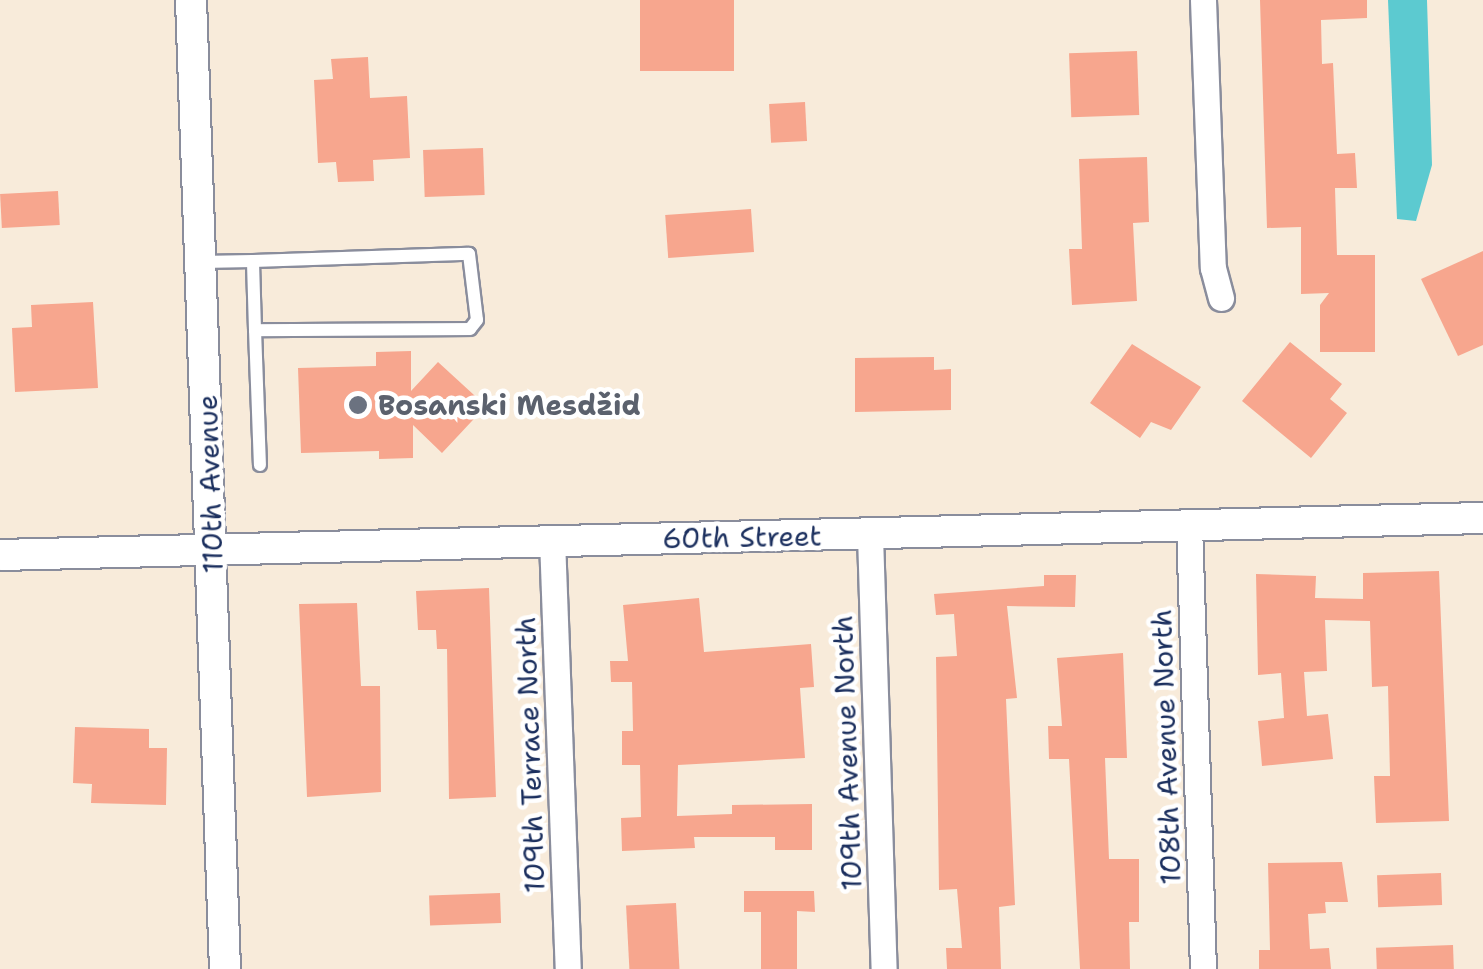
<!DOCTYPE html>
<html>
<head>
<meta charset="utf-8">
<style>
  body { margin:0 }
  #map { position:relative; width:1483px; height:969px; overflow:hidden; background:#f8ebda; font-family:"Shantell Sans",sans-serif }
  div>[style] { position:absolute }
  .water>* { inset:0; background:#5ccad0 }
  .building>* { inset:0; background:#f7a68e; transform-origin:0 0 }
  .roads { filter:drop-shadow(2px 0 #8a8d9c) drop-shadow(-2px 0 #8a8d9c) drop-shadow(0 2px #8a8d9c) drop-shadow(0 -2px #8a8d9c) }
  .service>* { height:12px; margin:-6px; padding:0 6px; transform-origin:6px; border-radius:6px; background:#fff }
  .minor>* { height:25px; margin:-12.5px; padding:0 12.5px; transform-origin:12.5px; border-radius:12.5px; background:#fff }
  .tertiary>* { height:30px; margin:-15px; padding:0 15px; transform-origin:15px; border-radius:15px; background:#fff }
  .dots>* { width:28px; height:28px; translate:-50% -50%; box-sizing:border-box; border:5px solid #fff; border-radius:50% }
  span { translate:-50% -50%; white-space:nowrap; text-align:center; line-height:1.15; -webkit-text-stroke:9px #fff; paint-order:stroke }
  .worship-label { font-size:28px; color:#5b616d; font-weight:700 }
  .left { translate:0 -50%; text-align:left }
  .street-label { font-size:28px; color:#1b2f5e }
</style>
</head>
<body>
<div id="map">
  <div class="water">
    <i style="clip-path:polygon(1388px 0,1427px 0,1432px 165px,1416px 221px,1397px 219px)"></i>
  </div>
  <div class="building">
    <i style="left:640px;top:0;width:94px;height:71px"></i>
    <i style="clip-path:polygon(1260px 0,1367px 0,1367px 18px,1321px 20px,1322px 64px,1333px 63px,1337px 154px,1355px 153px,1357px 188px,1335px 188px,1337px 255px,1375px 255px,1375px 352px,1320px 352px,1320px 305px,1329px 293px,1301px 294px,1301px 227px,1267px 228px)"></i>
    <i style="left:1137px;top:51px;width:64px;height:68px;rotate:88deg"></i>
    <i style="clip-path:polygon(368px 57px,370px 98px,407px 96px,410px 158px,373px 160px,374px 181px,338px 182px,336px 162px,318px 163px,314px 80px,333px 79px,331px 59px)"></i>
    <i style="left:805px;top:102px;width:39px;height:36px;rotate:87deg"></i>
    <i style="left:483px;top:148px;width:47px;height:60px;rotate:88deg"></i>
    <i style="clip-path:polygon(1147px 157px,1149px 222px,1133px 223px,1137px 301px,1072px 305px,1069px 249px,1082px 249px,1079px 159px)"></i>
    <i style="left:58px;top:191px;width:34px;height:58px;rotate:87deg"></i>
    <i style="left:751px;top:209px;width:43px;height:86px;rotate:86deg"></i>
    <i style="clip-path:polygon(1483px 251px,1483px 345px,1458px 356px,1421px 279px)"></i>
    <i style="clip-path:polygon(93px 302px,98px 388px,15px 392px,12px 328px,32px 327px,31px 305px)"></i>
    <i style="clip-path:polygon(1290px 342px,1342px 384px,1330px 399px,1347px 413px,1311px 458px,1242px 401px)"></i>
    <i style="clip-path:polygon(1132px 344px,1201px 387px,1171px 430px,1151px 422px,1140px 438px,1090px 403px)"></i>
    <i style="clip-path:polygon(411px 351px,411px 391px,438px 362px,486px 406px,442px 453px,413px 425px,413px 458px,379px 459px,379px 451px,301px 453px,298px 368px,376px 366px,376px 352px)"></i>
    <i style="clip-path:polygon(934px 357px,934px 370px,951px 369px,951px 410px,855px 412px,855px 358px)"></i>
    <i style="clip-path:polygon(1439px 571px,1449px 821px,1376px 823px,1374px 776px,1390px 776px,1388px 686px,1372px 687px,1370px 621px,1325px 620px,1327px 671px,1304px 672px,1307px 716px,1328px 714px,1333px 759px,1262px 766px,1258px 721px,1284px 718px,1281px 673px,1258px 675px,1256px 574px,1316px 576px,1315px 598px,1363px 599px,1363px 573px)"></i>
    <i style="clip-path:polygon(1044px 575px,1076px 575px,1075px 607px,1007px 606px,1017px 698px,1006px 699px,1015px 905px,999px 907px,1001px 969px,947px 969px,946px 948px,962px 948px,957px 889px,939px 890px,936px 657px,957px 656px,954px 614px,936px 615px,934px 594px,1044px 586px)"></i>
    <i style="clip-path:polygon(489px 588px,496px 797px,449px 799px,447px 649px,437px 649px,436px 630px,418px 630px,416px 591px)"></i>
    <i style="clip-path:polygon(699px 598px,704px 652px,811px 644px,814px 687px,800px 688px,805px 758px,678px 765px,677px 816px,732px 814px,732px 805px,812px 804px,812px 850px,775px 850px,775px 837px,694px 837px,695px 848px,622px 851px,621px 818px,641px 817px,640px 765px,622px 765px,622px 731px,633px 731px,632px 682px,611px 682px,610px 661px,628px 661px,623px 605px)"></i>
    <i style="clip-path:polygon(357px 603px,361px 686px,380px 686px,381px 792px,307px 797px,299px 604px)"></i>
    <i style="clip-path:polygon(1123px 653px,1127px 758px,1105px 758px,1109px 859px,1139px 859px,1139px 922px,1129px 922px,1130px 969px,1080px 969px,1069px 759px,1049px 759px,1048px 726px,1062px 726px,1057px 658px)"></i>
    <i style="clip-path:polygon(75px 727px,149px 729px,149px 748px,167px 748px,166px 805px,91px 803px,92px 784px,73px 783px)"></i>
    <i style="clip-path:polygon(1342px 862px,1348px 902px,1325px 902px,1326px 913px,1308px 914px,1310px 949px,1329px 948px,1331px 969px,1259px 969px,1259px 950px,1270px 950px,1268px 863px)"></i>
    <i style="left:1441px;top:873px;width:32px;height:64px;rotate:88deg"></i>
    <i style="clip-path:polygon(744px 891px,814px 891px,815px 912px,797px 911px,797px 969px,761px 969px,761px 912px,744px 912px)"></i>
    <i style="left:500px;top:893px;width:30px;height:71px;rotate:88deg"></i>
    <i style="left:676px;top:903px;width:66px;height:50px;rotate:87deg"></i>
    <i style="left:1453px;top:945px;width:24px;height:77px;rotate:88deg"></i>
  </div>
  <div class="roads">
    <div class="service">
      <i style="left:201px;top:262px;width:52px;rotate:-1.1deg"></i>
      <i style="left:253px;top:261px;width:216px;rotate:-1.9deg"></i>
      <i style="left:469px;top:254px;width:66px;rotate:83.1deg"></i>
      <i style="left:477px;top:320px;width:11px;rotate:128deg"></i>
      <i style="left:470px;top:329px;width:215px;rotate:179.7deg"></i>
      <i style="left:255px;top:330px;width:69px;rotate:-91.7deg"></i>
      <i style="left:255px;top:330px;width:135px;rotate:87.9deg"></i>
    </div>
    <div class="minor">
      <i style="left:1203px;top:0;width:268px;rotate:87.9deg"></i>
      <i style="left:1213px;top:268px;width:31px;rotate:75deg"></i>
      <i style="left:1189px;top:524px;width:445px;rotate:88.2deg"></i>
      <i style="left:870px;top:535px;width:434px;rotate:88.2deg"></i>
      <i style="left:552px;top:539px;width:430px;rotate:87.9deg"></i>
    </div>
    <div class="tertiary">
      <i style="left:191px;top:0;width:970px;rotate:87.99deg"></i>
      <i style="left:0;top:555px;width:1483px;rotate:-1.43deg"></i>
    </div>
  </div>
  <div class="dots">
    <i style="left:358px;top:405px;background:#6b7280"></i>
  </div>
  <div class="worship-label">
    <span class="left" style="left:378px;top:405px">Bosanski Mesdžid</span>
  </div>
  <div class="street-label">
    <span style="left:210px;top:484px;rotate:-92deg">110th Avenue</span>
    <span style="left:742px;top:537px;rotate:-1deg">60th Street</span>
    <span style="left:1166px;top:747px;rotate:-92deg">108th Avenue North</span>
    <span style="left:847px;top:753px;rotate:-92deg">109th Avenue North</span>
    <span style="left:530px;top:755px;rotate:-92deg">109th Terrace North</span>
  </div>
</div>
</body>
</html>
